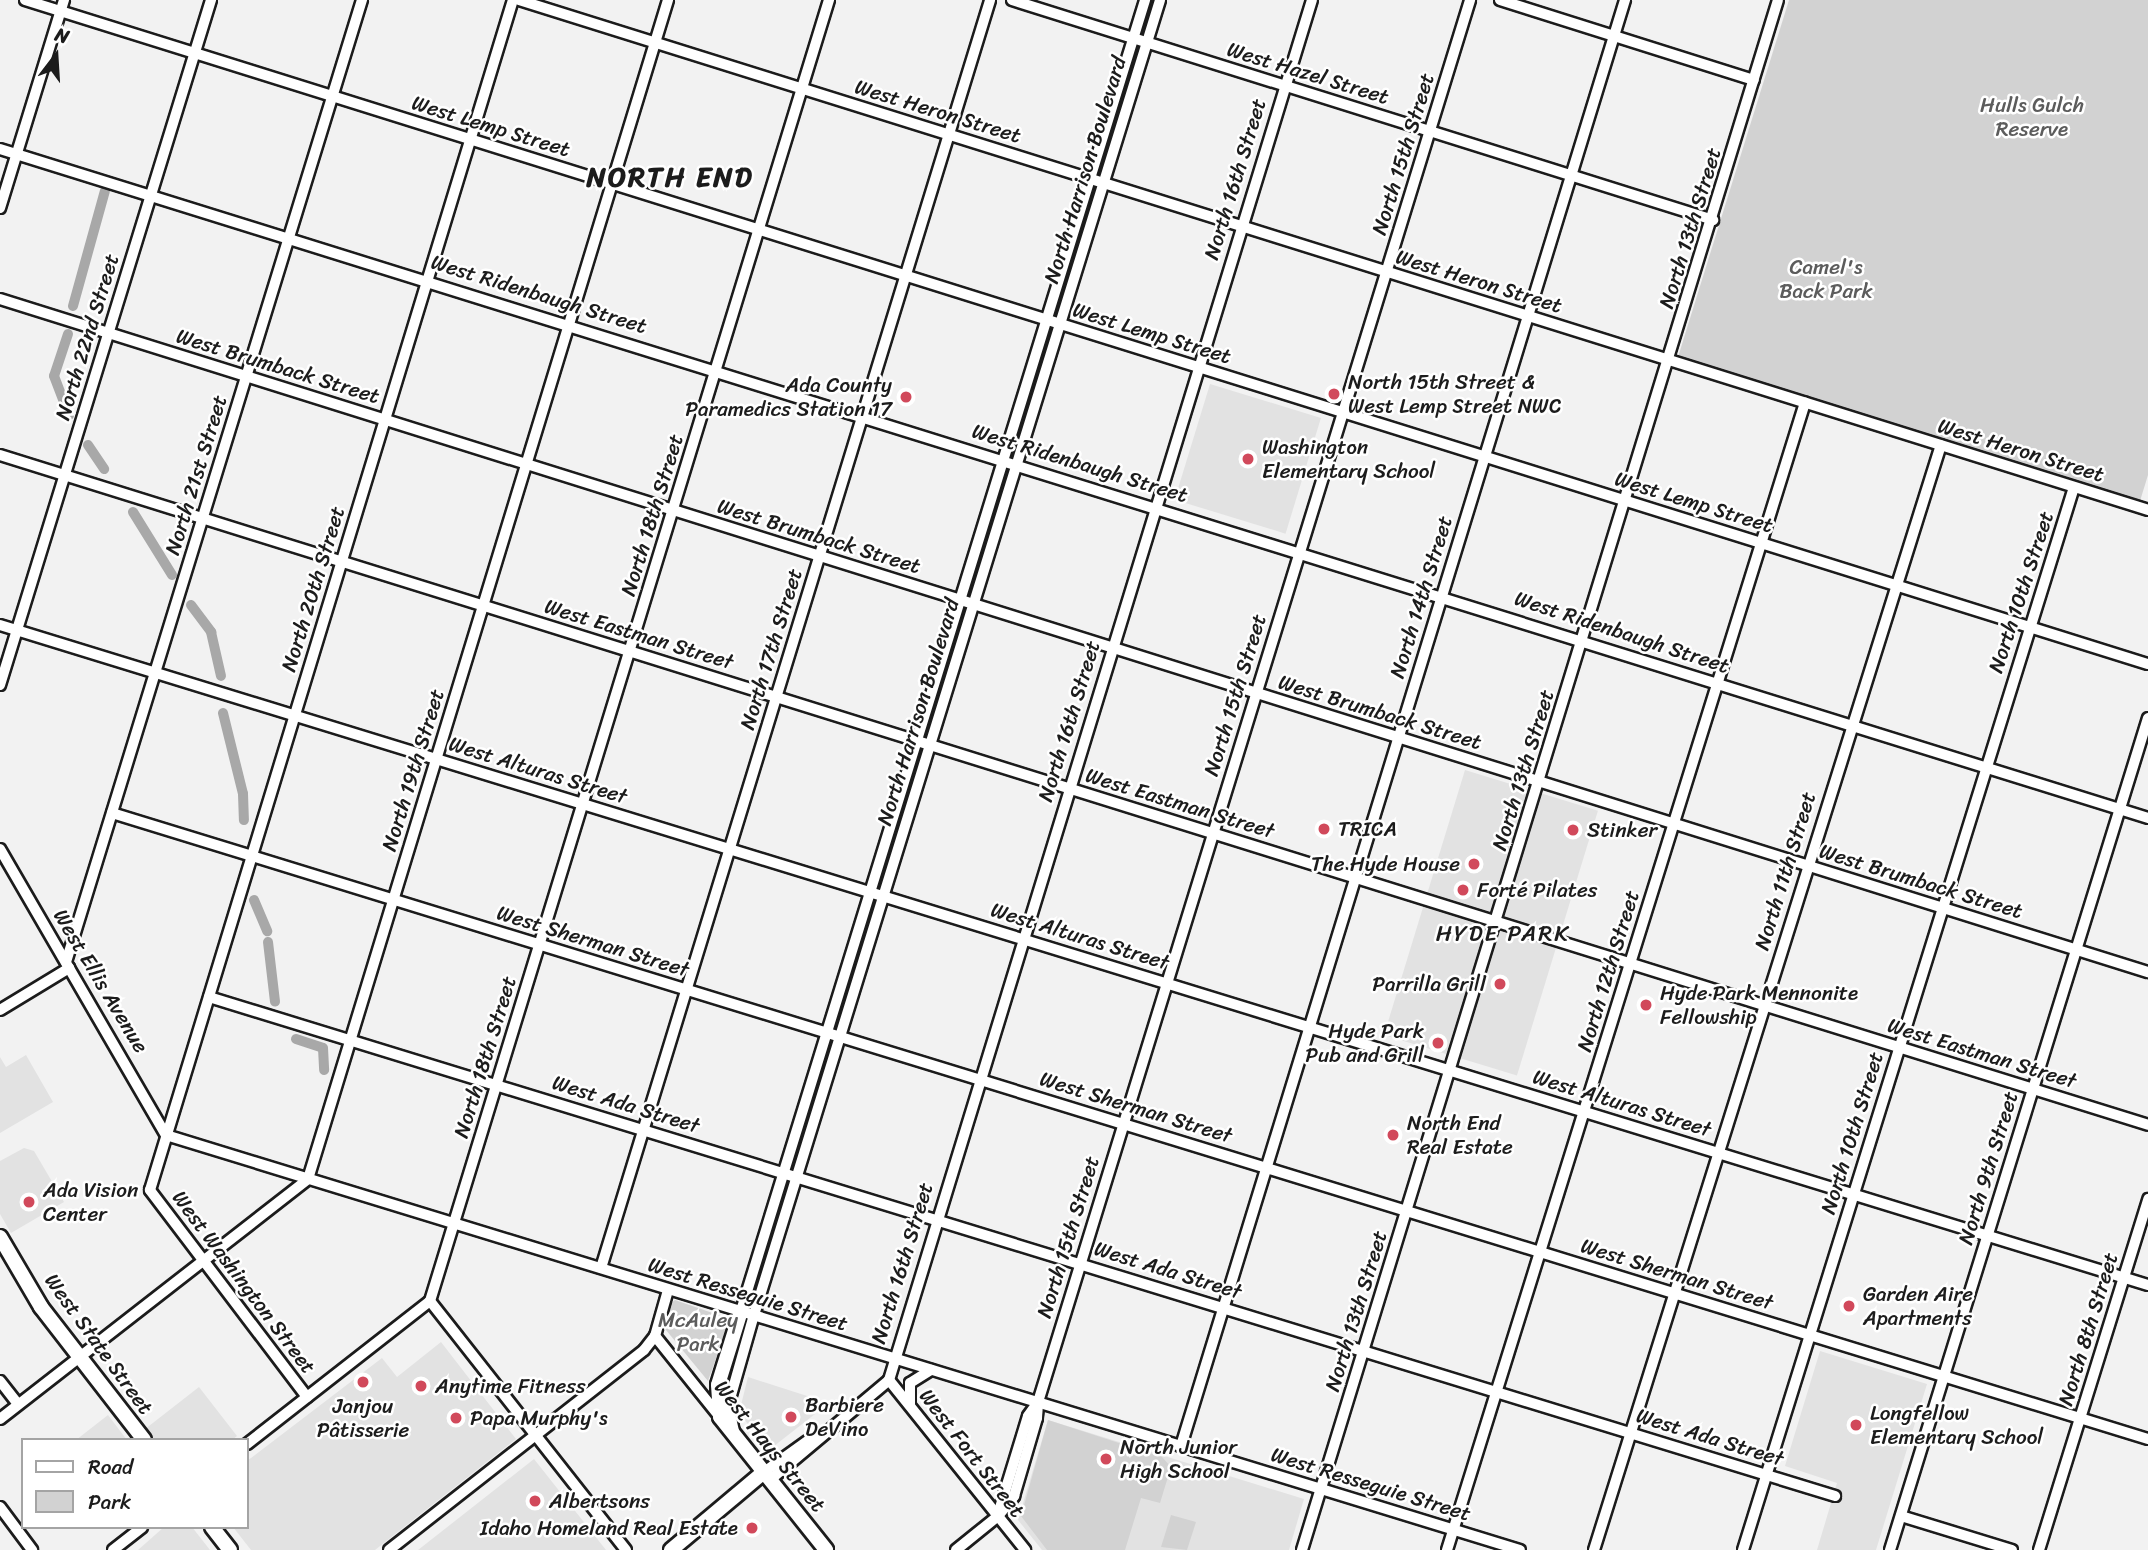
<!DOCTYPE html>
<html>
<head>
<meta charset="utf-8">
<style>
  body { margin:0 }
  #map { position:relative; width:2148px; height:1550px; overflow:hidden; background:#f2f2f2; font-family:Sriracha,sans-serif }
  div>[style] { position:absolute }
  .built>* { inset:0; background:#e2e2e2; transform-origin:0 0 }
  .green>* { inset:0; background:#d2d2d2 }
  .canal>* { height:10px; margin:-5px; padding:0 5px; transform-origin:5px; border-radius:5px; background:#a8a8a8 }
  .roads { filter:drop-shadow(2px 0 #1c1c1c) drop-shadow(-2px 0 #1c1c1c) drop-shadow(0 2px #1c1c1c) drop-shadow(0 -2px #1c1c1c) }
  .minor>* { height:10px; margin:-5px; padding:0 5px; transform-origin:5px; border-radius:5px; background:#fff }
  .major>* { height:14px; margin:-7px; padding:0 7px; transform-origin:7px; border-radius:7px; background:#fff }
  .dots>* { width:19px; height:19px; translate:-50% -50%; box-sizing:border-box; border:4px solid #fff; border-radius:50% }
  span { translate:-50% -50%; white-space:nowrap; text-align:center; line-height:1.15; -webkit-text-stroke:5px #fff; paint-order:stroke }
  .street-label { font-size:21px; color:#1c1c1c }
  .park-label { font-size:21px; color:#5c5c5c }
  .poi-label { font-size:21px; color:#1c1c1c }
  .left { translate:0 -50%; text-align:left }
  .right { translate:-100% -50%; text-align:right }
  .neighbourhood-label { font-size:23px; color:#1c1c1c; letter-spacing:2px }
  .district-label { font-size:28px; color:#1c1c1c; font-weight:700; letter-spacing:2px }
  .legend { position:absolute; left:21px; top:1438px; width:228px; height:91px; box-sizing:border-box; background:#fff; border:2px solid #a4a4a4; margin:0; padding:9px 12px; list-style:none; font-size:21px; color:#1c1c1c }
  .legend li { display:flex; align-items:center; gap:14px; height:35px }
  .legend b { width:35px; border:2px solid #a4a4a4 }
  .north { position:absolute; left:21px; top:21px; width:70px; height:70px; -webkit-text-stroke:5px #fff; paint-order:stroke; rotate:17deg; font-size:19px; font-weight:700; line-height:28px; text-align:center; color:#1c1c1c }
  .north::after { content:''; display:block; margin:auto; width:24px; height:32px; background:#1c1c1c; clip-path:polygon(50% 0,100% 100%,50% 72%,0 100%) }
</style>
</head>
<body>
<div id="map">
  <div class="built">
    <i style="left:1210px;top:384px;width:116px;height:121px;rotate:17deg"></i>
    <i style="left:1465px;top:770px;width:139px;height:277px;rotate:17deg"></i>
    <i style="clip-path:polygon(26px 1055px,53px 1102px,0 1133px,0 1057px,6px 1067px)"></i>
    <i style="clip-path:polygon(24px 1148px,34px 1151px,64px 1202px,11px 1233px,0 1214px,0 1161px)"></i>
    <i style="clip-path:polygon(441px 1342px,516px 1439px,375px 1550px,251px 1550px,233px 1527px,247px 1527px,247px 1461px,382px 1358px,397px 1377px)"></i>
    <i style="clip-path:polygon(1820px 1351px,1927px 1384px,1876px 1550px,1817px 1550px,1837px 1483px,1785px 1466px)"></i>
    <i style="clip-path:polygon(748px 1377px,829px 1403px,769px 1450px,739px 1413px)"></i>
    <i style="clip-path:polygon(199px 1387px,237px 1436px,232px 1440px,131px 1440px)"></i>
    <i style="clip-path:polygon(108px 1415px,127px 1440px,76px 1440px)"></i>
    <i style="clip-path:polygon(1048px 1420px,1304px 1499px,1289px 1550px,1042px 1550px,1018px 1520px)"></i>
    <i style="clip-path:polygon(534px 1459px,606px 1550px,418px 1550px)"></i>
    <i style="clip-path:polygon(164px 1527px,192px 1527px,210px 1550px,138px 1550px)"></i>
  </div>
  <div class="green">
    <i style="clip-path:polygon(1789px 0,2148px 0,2148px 475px,2140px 501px,1678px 357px)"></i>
    <i style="clip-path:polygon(675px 1300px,730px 1319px,708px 1381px,661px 1324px,667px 1306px)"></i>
    <i style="clip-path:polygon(1048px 1420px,1162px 1457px,1171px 1467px,1160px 1503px,1141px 1498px,1125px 1550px,1047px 1550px,1021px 1516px)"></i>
    <i style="clip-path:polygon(1171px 1515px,1196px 1522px,1187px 1550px,1161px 1547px)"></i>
  </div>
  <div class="canal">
    <i style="left:73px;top:306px;width:119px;rotate:-74.5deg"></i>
    <i style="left:68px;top:334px;width:44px;rotate:108.4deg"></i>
    <i style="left:54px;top:376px;width:42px;rotate:69deg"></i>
    <i style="left:88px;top:445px;width:29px;rotate:56deg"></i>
    <i style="left:133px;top:512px;width:74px;rotate:58.2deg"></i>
    <i style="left:191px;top:605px;width:34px;rotate:53deg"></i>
    <i style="left:211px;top:632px;width:45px;rotate:77.2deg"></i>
    <i style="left:223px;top:713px;width:83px;rotate:76.1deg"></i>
    <i style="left:243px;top:794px;width:26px;rotate:88deg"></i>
    <i style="left:254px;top:900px;width:34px;rotate:67deg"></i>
    <i style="left:268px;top:942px;width:60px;rotate:83.3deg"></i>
    <i style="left:296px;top:1039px;width:28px;rotate:18deg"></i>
    <i style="left:323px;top:1048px;width:22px;rotate:87deg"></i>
  </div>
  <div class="roads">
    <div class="minor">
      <i style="left:25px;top:0;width:2224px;rotate:17.37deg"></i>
      <i style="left:519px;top:0;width:1707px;rotate:17.38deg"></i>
      <i style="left:1012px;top:0;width:735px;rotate:17.42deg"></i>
      <i style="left:1500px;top:0;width:266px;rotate:17.5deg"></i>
      <i style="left:0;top:149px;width:2250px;rotate:17.3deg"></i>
      <i style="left:0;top:208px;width:218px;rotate:-72.9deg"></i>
      <i style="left:0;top:299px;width:2251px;rotate:17.4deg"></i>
      <i style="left:0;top:455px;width:2250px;rotate:17.32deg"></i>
      <i style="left:0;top:625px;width:2247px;rotate:17.08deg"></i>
      <i style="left:0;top:685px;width:717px;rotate:-72.88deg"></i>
      <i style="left:112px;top:813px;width:2130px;rotate:17.09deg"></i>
      <i style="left:0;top:849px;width:331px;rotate:59.9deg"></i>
      <i style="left:166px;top:1135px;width:1416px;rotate:17.04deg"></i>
      <i style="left:66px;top:962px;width:1007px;rotate:-72.9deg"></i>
      <i style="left:209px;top:997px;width:1701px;rotate:17.06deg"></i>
      <i style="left:0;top:1010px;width:81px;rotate:-31.3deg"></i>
      <i style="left:601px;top:1268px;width:1326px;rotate:-72.94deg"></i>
      <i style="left:430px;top:1301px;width:317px;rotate:51.8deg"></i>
      <i style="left:741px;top:1311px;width:1372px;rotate:-72.87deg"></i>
      <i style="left:655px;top:1336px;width:104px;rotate:51.3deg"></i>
      <i style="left:889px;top:1380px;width:218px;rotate:51.3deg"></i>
      <i style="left:0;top:1381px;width:29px;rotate:52deg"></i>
      <i style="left:307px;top:1397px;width:260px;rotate:-127.2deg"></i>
      <i style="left:150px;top:1190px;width:1244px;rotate:-73.04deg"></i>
      <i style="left:910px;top:1404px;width:21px;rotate:-90deg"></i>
      <i style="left:910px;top:1383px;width:25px;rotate:-32deg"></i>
      <i style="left:0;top:1419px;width:390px;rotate:-37.9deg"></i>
      <i style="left:308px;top:1179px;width:1233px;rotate:-73.02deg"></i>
      <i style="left:734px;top:1431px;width:26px;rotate:-103deg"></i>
      <i style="left:728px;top:1406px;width:95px;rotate:-74.1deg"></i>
      <i style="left:754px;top:1315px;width:1376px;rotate:-72.84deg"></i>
      <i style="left:247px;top:1444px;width:232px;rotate:-38deg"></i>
      <i style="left:430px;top:1301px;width:1361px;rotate:-72.95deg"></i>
      <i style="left:1181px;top:1446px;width:1513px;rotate:-72.93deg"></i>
      <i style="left:764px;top:1472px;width:60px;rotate:-35.5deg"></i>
      <i style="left:770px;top:1480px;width:155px;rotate:-40deg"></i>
      <i style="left:889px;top:1380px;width:1443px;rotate:-72.96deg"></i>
      <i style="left:0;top:1507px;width:54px;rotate:53.3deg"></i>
      <i style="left:999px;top:1511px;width:99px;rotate:-73deg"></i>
      <i style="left:1028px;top:1416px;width:17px;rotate:-54deg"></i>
      <i style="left:1901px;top:1516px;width:116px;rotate:17deg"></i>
      <i style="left:113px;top:1550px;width:37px;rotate:-38deg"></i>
      <i style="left:389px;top:1550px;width:324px;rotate:-38.1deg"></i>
      <i style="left:644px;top:1350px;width:18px;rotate:-52deg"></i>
      <i style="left:655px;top:1336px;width:48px;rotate:-74.2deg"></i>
      <i style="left:956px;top:1550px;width:54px;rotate:-39deg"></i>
      <i style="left:998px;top:1516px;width:26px;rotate:-51deg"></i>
      <i style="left:1014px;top:1496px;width:81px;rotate:-73.6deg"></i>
      <i style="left:1037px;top:1418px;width:16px;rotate:-86deg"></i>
      <i style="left:1038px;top:1402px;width:1467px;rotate:-72.87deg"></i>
      <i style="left:1302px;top:1550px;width:1621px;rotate:-72.93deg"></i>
      <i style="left:1447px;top:1550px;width:1202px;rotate:-72.67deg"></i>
      <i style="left:1594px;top:1550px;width:1158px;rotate:-72.57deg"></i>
      <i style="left:1743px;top:1550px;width:1113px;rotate:-72.7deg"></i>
      <i style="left:1890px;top:1550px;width:871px;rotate:-72.77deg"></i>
      <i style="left:2039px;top:1550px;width:368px;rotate:-72.7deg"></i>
    </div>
    <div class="major">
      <i style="left:0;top:1237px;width:81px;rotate:59.6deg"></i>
      <i style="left:41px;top:1307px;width:168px;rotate:52.2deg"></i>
      <i style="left:741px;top:1311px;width:77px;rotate:107.3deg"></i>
      <i style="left:718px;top:1385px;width:32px;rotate:86deg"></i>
      <i style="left:720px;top:1417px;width:170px;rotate:51.4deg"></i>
      <i style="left:212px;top:1527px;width:29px;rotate:52deg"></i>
      <i style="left:671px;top:1550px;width:121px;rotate:-40deg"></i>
    </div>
  </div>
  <div class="dots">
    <i style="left:1334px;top:394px;background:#d1495b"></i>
    <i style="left:906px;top:397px;background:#d1495b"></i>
    <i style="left:1248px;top:459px;background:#d1495b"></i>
    <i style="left:1324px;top:829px;background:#d1495b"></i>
    <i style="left:1573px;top:830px;background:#d1495b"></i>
    <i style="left:1474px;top:864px;background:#d1495b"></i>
    <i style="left:1463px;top:890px;background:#d1495b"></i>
    <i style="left:1500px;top:984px;background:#d1495b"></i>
    <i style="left:1646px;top:1005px;background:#d1495b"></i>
    <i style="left:1438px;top:1043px;background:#d1495b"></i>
    <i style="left:1393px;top:1135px;background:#d1495b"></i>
    <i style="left:29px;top:1202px;background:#d1495b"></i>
    <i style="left:1849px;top:1306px;background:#d1495b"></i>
    <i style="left:363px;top:1382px;background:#d1495b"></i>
    <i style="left:421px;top:1386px;background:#d1495b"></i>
    <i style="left:791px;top:1417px;background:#d1495b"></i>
    <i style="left:456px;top:1418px;background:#d1495b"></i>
    <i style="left:1856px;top:1425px;background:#d1495b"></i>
    <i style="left:1106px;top:1459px;background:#d1495b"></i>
    <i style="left:535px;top:1501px;background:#d1495b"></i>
    <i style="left:752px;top:1528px;background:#d1495b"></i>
  </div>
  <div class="street-label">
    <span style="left:1308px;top:73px;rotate:17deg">West Hazel Street</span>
    <span style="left:938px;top:111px;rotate:17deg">West Heron Street</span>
    <span style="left:491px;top:126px;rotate:17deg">West Lemp Street</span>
    <span style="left:1403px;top:154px;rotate:-73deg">North 15th Street</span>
    <span style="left:1085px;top:170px;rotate:-73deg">North Harrison Boulevard</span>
    <span style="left:1235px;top:179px;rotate:-73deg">North 16th Street</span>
    <span style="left:1690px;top:228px;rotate:-73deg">North 13th Street</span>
    <span style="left:1479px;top:281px;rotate:17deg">West Heron Street</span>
    <span style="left:539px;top:294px;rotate:17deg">West Ridenbaugh Street</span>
    <span style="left:1152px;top:333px;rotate:17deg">West Lemp Street</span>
    <span style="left:87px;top:337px;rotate:-73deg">North 22nd Street</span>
    <span style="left:278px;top:366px;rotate:17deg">West Brumback Street</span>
    <span style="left:2021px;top:450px;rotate:17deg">West Heron Street</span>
    <span style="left:1080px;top:463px;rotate:17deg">West Ridenbaugh Street</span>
    <span style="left:196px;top:475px;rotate:-73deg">North 21st Street</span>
    <span style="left:1694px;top:502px;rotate:17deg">West Lemp Street</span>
    <span style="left:652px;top:515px;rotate:-73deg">North 18th Street</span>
    <span style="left:819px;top:536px;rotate:17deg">West Brumback Street</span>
    <span style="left:313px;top:589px;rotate:-73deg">North 20th Street</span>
    <span style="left:2021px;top:592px;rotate:-72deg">North 10th Street</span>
    <span style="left:1421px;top:597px;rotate:-73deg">North 14th Street</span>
    <span style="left:1622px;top:632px;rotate:18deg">West Ridenbaugh Street</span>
    <span style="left:639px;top:634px;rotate:17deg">West Eastman Street</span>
    <span style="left:771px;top:649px;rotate:-73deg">North 17th Street</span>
    <span style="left:1235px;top:695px;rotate:-73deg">North 15th Street</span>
    <span style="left:918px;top:712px;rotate:-73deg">North Harrison Boulevard</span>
    <span style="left:1380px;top:712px;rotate:17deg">West Brumback Street</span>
    <span style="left:1069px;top:721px;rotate:-73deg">North 16th Street</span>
    <span style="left:413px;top:770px;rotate:-73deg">North 19th Street</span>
    <span style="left:538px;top:770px;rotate:17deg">West Alturas Street</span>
    <span style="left:1523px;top:770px;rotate:-73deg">North 13th Street</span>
    <span style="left:1180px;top:803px;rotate:17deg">West Eastman Street</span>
    <span style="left:1785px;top:871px;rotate:-73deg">North 11th Street</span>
    <span style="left:1921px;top:881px;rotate:17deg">West Brumback Street</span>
    <span style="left:1080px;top:936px;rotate:17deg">West Alturas Street</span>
    <span style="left:593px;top:941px;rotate:17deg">West Sherman Street</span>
    <span style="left:1608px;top:971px;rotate:-73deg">North 12th Street</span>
    <span style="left:101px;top:981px;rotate:59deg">West Ellis Avenue</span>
    <span style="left:1982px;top:1053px;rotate:17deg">West Eastman Street</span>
    <span style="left:485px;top:1057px;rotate:-73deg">North 18th Street</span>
    <span style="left:1622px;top:1103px;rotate:17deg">West Alturas Street</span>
    <span style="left:626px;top:1104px;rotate:17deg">West Ada Street</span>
    <span style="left:1136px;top:1107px;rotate:17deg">West Sherman Street</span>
    <span style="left:1852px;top:1133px;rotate:-73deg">North 10th Street</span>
    <span style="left:1988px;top:1168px;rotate:-73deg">North 9th Street</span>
    <span style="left:1068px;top:1237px;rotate:-73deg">North 15th Street</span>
    <span style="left:902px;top:1263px;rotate:-73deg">North 16th Street</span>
    <span style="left:1168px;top:1270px;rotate:17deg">West Ada Street</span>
    <span style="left:1677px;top:1274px;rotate:17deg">West Sherman Street</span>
    <span style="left:244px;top:1282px;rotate:53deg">West Washington Street</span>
    <span style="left:748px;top:1294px;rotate:17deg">West Resseguie Street</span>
    <span style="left:1356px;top:1311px;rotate:-73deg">North 13th Street</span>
    <span style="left:2088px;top:1329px;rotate:-73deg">North 8th Street</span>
    <span style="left:99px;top:1344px;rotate:54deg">West State Street</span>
    <span style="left:1710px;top:1437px;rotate:17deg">West Ada Street</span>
    <span style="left:770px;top:1446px;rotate:51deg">West Hays Street</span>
    <span style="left:972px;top:1453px;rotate:52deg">West Fort Street</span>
    <span style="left:1371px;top:1484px;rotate:17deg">West Resseguie Street</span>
  </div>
  <div class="park-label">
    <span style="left:2032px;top:117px">Hulls Gulch<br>Reserve</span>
    <span style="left:1826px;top:279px">Camel's<br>Back Park</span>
    <span style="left:698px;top:1332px">McAuley<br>Park</span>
  </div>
  <div class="poi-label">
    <span class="left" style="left:1348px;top:394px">North 15th Street &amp;<br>West Lemp Street NWC</span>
    <span class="right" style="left:892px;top:397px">Ada County<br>Paramedics Station 17</span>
    <span class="left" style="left:1262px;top:459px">Washington<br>Elementary School</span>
    <span class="left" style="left:1338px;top:829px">TRICA</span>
    <span class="left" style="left:1587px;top:830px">Stinker</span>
    <span class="right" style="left:1460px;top:864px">The Hyde House</span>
    <span class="left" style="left:1477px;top:890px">Forté Pilates</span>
    <span class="right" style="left:1486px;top:984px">Parrilla Grill</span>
    <span class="left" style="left:1660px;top:1005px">Hyde Park Mennonite<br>Fellowship</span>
    <span class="right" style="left:1424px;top:1043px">Hyde Park<br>Pub and Grill</span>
    <span class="left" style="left:1407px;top:1135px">North End<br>Real Estate</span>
    <span class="left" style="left:43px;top:1202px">Ada Vision<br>Center</span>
    <span class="left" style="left:1863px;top:1306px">Garden Aire<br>Apartments</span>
    <span class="left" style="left:435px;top:1386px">Anytime Fitness</span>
    <span class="left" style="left:805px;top:1417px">Barbiere<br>DeVino</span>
    <span style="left:363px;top:1418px">Janjou<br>Pâtisserie</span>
    <span class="left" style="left:1870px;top:1425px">Longfellow<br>Elementary School</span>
    <span class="left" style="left:470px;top:1418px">Papa Murphy's</span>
    <span class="left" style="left:1120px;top:1459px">North Junior<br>High School</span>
    <span class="left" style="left:549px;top:1501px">Albertsons</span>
    <span class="right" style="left:738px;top:1528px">Idaho Homeland Real Estate</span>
  </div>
  <div class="neighbourhood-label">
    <span style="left:1503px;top:934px">HYDE PARK</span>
  </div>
  <div class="district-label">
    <span style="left:670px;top:177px">NORTH END</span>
  </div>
  <ul class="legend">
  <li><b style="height:9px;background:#fff"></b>Road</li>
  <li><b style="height:19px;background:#d2d2d2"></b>Park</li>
  </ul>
  <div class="north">N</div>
</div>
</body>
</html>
